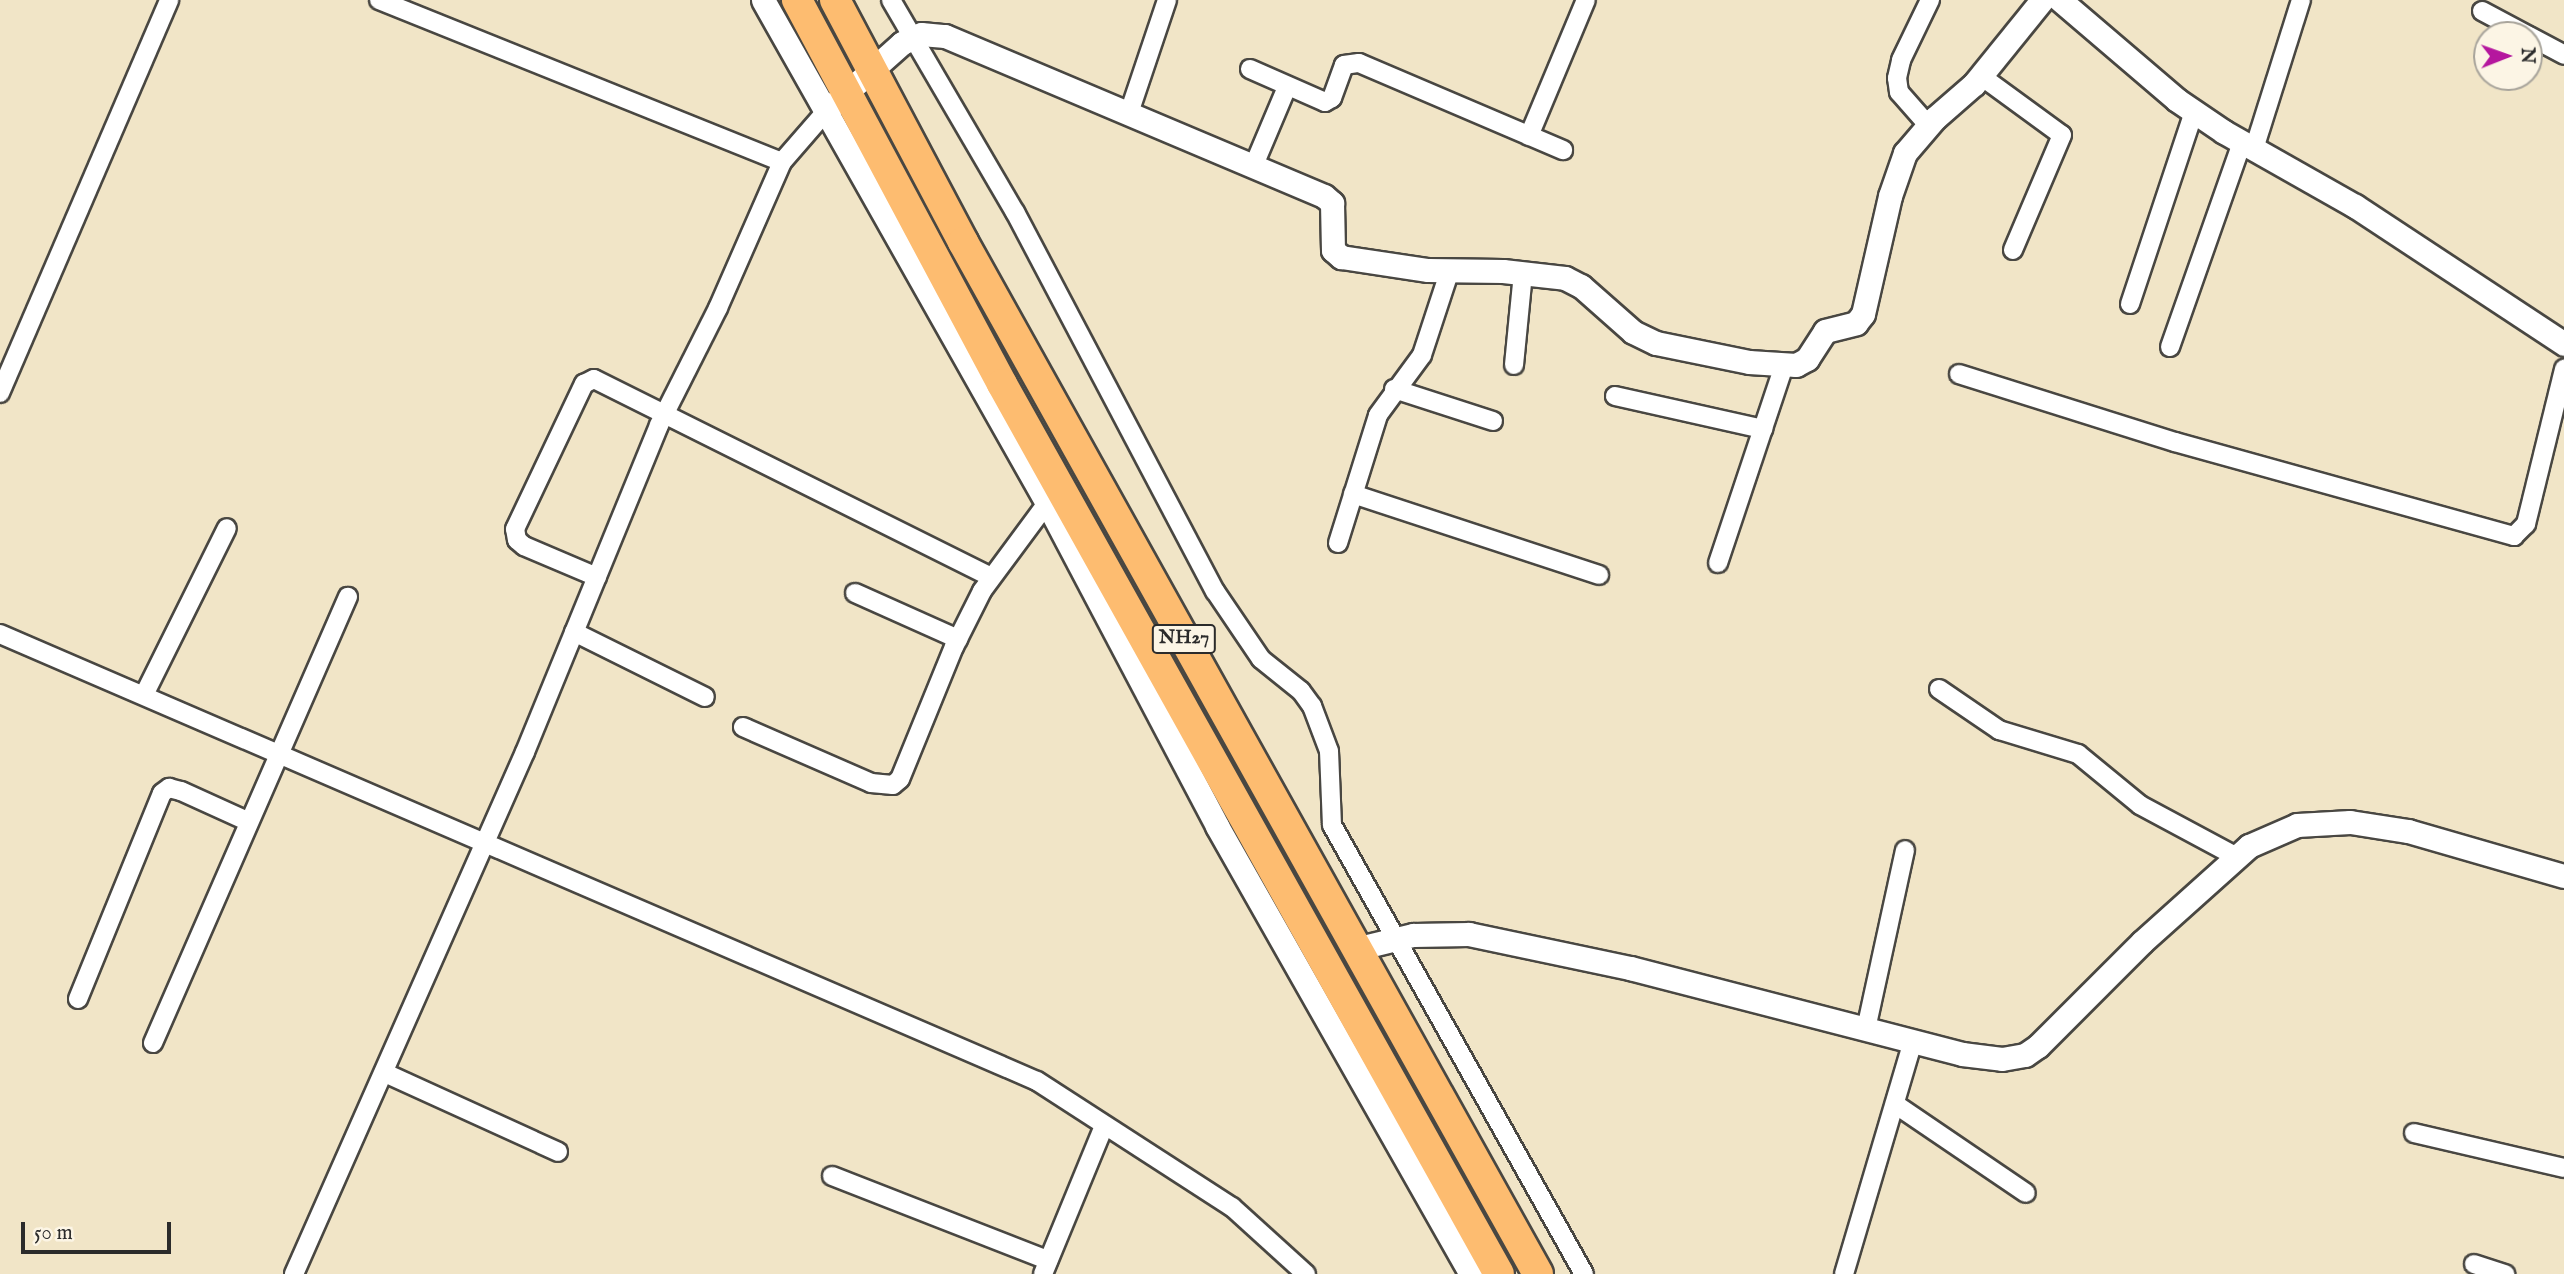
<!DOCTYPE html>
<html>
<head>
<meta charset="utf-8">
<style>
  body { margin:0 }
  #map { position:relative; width:2564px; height:1274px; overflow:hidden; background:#f1e5c7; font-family:"IM FELL English",serif }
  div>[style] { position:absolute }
  .roads { filter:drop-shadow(2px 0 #494742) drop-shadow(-2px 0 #494742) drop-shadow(0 2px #494742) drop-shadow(0 -2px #494742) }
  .minor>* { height:18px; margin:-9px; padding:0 9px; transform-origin:9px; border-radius:9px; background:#fff }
  .tertiary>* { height:23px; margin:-11.5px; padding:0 11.5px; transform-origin:11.5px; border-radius:11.5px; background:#fff }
  .trunk>* { height:30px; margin:-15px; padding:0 15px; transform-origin:15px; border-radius:15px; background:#fdbc70 }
  span { translate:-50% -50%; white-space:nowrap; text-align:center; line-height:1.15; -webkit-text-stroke:6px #fcf5e5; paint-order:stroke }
  .shield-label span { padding:2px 5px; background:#fcf5e5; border:2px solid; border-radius:5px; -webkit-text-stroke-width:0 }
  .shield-label { font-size:19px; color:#2b2b2b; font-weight:700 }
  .north { position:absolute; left:2473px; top:21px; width:70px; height:70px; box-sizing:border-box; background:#fcf5e5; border:2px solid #a8a49b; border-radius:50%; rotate:89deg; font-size:19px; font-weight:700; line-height:28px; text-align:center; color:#2b2b2b }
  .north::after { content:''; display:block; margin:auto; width:24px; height:32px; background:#b5179e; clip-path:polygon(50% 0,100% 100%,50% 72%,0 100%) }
  .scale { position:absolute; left:21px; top:1222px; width:150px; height:32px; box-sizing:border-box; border:4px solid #2b2b2b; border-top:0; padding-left:9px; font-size:21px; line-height:24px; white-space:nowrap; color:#2b2b2b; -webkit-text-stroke:5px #fcf5e5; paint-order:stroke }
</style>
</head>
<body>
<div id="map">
  <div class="roads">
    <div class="minor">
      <i style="left:379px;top:0;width:434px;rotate:21.9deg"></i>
      <i style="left:891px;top:0;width:246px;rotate:59.7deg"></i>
      <i style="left:1015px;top:212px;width:429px;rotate:62.2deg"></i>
      <i style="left:1215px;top:591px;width:82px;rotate:55.9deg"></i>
      <i style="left:1261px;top:659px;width:51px;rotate:38.7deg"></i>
      <i style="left:1301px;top:691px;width:19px;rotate:54deg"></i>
      <i style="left:1312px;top:706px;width:48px;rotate:69.3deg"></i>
      <i style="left:1329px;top:751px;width:74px;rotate:87.7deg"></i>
      <i style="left:1332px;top:825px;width:515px;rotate:60.7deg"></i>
      <i style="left:2482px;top:11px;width:51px;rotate:28.1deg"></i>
      <i style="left:2529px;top:36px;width:40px;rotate:28deg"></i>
      <i style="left:1250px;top:69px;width:82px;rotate:23.7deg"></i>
      <i style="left:1325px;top:102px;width:8px;rotate:-30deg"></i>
      <i style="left:1332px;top:98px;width:35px;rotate:-70deg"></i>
      <i style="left:1344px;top:65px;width:15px;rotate:-8deg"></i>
      <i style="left:1359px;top:63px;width:222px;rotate:23.1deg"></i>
      <i style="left:1981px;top:76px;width:100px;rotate:36.1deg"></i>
      <i style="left:2062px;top:135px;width:125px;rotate:113.1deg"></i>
      <i style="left:1130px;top:110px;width:116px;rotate:-71.4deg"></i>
      <i style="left:1928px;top:125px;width:44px;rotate:-131.3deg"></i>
      <i style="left:1899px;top:92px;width:14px;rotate:-98deg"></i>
      <i style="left:1897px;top:78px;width:18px;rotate:-77deg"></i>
      <i style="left:1901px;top:60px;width:67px;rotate:-64.2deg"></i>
      <i style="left:1529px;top:136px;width:147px;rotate:-67.3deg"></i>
      <i style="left:2254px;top:149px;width:156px;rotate:-72.5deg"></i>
      <i style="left:1254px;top:165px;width:85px;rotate:-67.1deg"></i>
      <i style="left:2130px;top:304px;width:202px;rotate:-71.6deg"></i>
      <i style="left:2170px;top:347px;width:216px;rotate:-70.6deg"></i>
      <i style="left:1514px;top:365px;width:92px;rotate:-84.4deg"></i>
      <i style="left:1959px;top:374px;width:226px;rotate:17.5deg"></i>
      <i style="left:2175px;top:442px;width:352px;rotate:15.5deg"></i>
      <i style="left:2514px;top:536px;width:17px;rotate:-45deg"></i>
      <i style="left:2526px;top:524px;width:160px;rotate:-76.2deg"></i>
      <i style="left:1394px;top:389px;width:104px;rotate:17.9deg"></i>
      <i style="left:0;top:393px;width:428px;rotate:-66.7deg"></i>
      <i style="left:1615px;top:396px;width:152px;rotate:12.6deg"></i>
      <i style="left:1353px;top:494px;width:259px;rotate:18.2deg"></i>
      <i style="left:1338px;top:543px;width:134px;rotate:-72.6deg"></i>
      <i style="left:1378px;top:415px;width:74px;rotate:-53.7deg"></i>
      <i style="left:1422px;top:355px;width:89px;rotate:-71.8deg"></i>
      <i style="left:1718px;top:563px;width:208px;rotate:-71.5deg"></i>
      <i style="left:597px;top:577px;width:79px;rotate:-157deg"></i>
      <i style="left:524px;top:546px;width:9px;rotate:-139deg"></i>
      <i style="left:517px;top:540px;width:11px;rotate:-100deg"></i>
      <i style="left:515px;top:529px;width:161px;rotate:-64.6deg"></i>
      <i style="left:584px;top:384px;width:11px;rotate:-27deg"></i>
      <i style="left:594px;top:379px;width:444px;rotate:26.5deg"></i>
      <i style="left:855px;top:593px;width:113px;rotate:24.1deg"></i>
      <i style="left:574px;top:632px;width:146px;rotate:26.4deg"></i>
      <i style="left:0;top:634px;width:1129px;rotate:23.32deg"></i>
      <i style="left:1037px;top:1081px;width:232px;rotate:32.9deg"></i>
      <i style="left:1232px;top:1207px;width:100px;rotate:42.2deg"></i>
      <i style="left:1939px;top:689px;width:73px;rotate:34.3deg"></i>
      <i style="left:1999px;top:730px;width:83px;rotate:16.9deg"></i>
      <i style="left:2078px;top:754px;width:80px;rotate:39.4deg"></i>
      <i style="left:2140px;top:805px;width:110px;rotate:28.2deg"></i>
      <i style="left:144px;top:695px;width:186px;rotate:-63.6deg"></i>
      <i style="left:743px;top:727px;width:140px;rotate:23.6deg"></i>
      <i style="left:871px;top:783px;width:22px;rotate:5deg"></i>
      <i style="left:893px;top:785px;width:9px;rotate:-41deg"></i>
      <i style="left:900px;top:779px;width:143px;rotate:-67.8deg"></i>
      <i style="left:954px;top:647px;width:63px;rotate:-63.4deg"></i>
      <i style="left:982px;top:591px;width:109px;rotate:-53.5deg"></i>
      <i style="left:78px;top:999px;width:222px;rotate:-67.8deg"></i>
      <i style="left:162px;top:793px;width:9px;rotate:-36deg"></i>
      <i style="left:169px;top:788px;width:12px;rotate:14deg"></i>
      <i style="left:181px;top:791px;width:72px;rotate:24.4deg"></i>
      <i style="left:1866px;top:1029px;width:183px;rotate:-77.7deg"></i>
      <i style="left:153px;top:1043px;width:487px;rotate:-66.4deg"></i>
      <i style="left:385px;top:1073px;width:190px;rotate:24.5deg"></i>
      <i style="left:1895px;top:1104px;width:158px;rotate:34.2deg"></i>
      <i style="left:2414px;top:1133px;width:154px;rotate:13.1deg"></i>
      <i style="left:832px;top:1176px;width:232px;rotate:21.3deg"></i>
      <i style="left:2474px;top:1264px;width:33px;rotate:18deg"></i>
      <i style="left:294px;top:1274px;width:571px;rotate:-66.13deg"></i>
      <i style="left:525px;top:752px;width:353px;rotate:-67.7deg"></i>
      <i style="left:659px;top:425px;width:131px;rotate:-63.2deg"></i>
      <i style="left:718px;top:308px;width:159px;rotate:-66.3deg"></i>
      <i style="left:782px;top:162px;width:70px;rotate:-49deg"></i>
      <i style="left:1043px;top:1274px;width:160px;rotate:-67.6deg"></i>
      <i style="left:1844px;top:1274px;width:243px;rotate:-73.5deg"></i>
    </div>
    <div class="tertiary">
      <i style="left:763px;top:0;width:578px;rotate:60.55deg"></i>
      <i style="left:1047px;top:503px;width:365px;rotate:62.2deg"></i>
      <i style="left:1217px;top:826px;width:515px;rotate:60.45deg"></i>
      <i style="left:2060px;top:0;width:154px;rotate:40.5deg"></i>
      <i style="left:2177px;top:100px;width:57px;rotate:34.2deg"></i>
      <i style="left:2224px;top:132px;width:150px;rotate:29.5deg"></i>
      <i style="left:2355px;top:206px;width:250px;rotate:33.4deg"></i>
      <i style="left:828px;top:109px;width:99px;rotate:-41.7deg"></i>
      <i style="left:902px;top:43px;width:21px;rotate:-25deg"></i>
      <i style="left:921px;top:34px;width:24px;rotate:5deg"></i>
      <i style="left:945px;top:36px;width:411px;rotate:22.9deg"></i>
      <i style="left:1324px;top:196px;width:11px;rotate:41deg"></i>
      <i style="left:1332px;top:203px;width:47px;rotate:88.8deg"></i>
      <i style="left:1333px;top:250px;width:11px;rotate:41deg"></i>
      <i style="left:1341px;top:257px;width:88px;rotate:8.5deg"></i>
      <i style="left:1428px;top:270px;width:75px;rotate:0.8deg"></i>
      <i style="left:1503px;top:271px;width:62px;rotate:6.4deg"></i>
      <i style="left:1565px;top:278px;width:18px;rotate:27deg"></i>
      <i style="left:1581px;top:286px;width:69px;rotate:41.5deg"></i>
      <i style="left:1633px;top:332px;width:25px;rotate:26deg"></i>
      <i style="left:1656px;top:343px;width:95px;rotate:11.5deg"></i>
      <i style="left:1749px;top:362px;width:47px;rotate:3.7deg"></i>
      <i style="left:1796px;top:365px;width:13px;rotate:-29deg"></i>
      <i style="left:1807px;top:359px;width:33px;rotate:-57deg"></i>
      <i style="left:1825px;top:331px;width:32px;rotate:-14deg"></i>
      <i style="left:1856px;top:323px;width:11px;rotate:-52deg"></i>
      <i style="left:1863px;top:314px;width:121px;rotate:-77.1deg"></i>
      <i style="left:1890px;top:196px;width:46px;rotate:-70.8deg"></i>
      <i style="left:1905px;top:153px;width:46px;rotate:-49.4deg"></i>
      <i style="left:1935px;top:118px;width:52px;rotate:-41.1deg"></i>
      <i style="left:1974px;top:84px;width:108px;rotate:-51deg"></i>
      <i style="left:1355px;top:949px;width:60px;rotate:-13.6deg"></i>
      <i style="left:1413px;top:935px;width:56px;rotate:-1deg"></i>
      <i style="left:1469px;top:934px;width:165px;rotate:11.9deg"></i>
      <i style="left:1630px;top:968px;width:343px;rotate:14.5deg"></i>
      <i style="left:1962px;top:1054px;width:40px;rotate:7.1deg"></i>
      <i style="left:2002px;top:1059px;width:23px;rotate:-10deg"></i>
      <i style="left:2025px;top:1055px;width:16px;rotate:-35deg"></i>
      <i style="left:2038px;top:1046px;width:147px;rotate:-45deg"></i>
      <i style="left:2142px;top:942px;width:144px;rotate:-41.9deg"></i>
      <i style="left:2249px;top:846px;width:52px;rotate:-23.6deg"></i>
      <i style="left:2297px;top:825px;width:53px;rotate:-3.2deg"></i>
      <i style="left:2350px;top:822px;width:59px;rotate:8.8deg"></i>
      <i style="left:2408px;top:831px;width:162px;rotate:16.1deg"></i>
    </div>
    <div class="trunk">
      <i style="left:797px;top:0;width:435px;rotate:61.9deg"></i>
      <i style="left:1002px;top:384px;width:1019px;rotate:60.82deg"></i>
      <i style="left:835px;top:0;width:274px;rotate:62.1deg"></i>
      <i style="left:963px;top:242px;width:1181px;rotate:60.87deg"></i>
    </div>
  </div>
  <div class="shield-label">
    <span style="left:1184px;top:639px">NH27</span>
  </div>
  <div class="north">N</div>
  <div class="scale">50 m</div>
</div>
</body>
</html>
